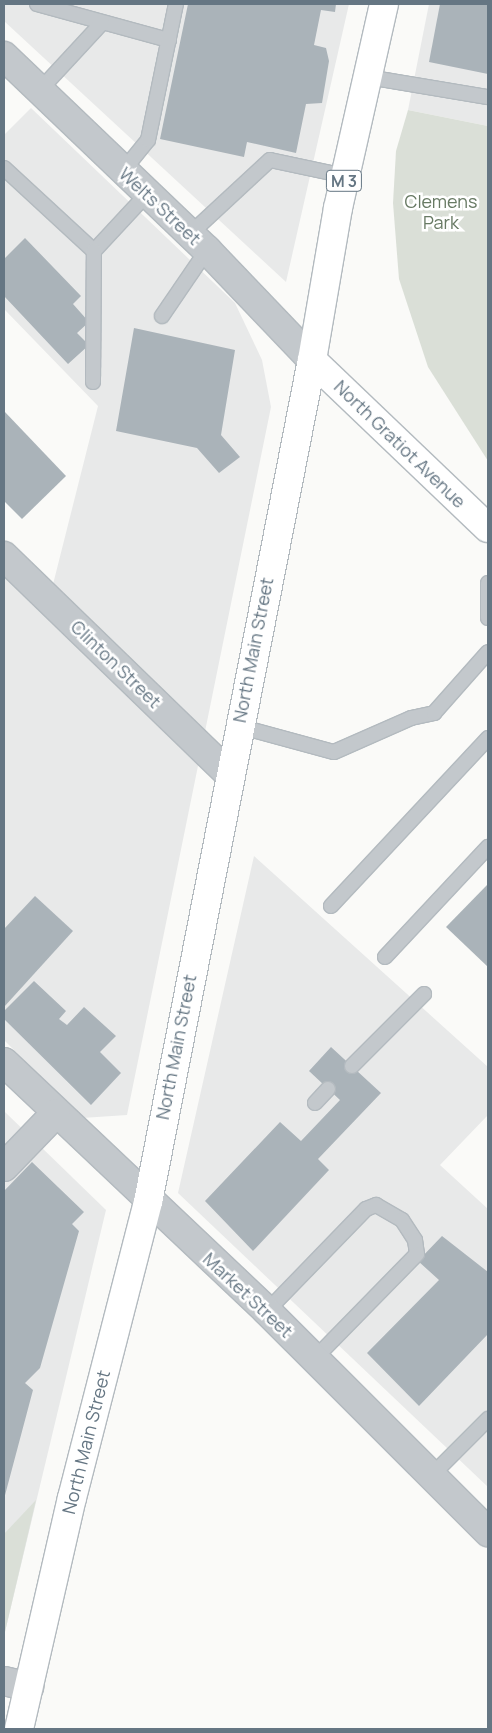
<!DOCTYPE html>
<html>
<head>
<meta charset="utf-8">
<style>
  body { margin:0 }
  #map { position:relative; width:492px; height:1733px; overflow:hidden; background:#fafaf8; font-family:Manrope,sans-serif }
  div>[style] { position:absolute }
  .built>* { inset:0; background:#e8e9e9 }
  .green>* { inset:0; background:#dadfd7 }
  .building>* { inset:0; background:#aab3b9 }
  .roads { filter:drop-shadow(1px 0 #b3babf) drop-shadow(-1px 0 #b3babf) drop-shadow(0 1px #b3babf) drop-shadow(0 -1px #b3babf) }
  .service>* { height:14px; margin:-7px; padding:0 7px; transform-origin:7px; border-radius:7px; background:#c3c8cc }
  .minor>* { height:28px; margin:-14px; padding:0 14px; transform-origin:14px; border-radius:14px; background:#c3c8cc }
  .secondary>* { height:28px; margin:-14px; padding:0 14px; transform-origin:14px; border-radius:14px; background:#fff }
  .primary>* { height:28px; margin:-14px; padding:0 14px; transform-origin:14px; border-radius:14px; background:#fff }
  span { translate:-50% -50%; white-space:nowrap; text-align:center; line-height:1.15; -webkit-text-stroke:5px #fff; paint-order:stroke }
  .shield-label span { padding:1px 4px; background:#fff; border:1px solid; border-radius:4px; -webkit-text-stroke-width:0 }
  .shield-label { font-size:16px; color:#657683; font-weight:700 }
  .park-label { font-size:18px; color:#687a64 }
  .street-label { font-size:18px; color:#657683 }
  .frame { position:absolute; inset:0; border:5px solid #657683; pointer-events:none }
</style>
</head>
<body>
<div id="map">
  <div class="built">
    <i style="clip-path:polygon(4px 4px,349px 4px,286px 282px,4px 21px)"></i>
    <i style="clip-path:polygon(429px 4px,488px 4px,488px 126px,408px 110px)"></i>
    <i style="clip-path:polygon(31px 108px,235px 303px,262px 360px,271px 407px,127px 1115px,82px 1118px,4px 1040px,4px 573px,46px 612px,98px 406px,4px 309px,4px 135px)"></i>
    <i style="clip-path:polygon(254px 856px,488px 1067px,488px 1115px,440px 1165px,488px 1209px,488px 1487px,178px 1193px)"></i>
    <i style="clip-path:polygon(4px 1111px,106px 1210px,4px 1636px)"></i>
  </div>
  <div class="green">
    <i style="clip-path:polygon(408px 110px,488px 126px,488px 461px,428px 367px,399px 279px,393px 203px,396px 151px)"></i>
    <i style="clip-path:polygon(36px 1500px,4px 1636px,4px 1534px)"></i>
  </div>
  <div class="building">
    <i style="clip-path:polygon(188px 4px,336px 4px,335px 12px,321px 10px,314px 45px,326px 48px,329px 61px,322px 103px,306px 104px,296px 153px,247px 142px,244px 157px,160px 139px)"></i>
    <i style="clip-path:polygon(440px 4px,488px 4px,488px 74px,429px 62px)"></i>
    <i style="clip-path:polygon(25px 238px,81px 296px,73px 304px,89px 322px,77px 333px,89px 345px,68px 364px,4px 296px,4px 259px)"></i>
    <i style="clip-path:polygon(134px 328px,235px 350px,221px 435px,240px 457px,219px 473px,197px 448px,116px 431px)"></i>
    <i style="clip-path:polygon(4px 411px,66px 476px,22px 519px,4px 501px)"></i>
    <i style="clip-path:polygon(488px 884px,488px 967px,446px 927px)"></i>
    <i style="clip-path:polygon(35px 896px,73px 931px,4px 1007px,4px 929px)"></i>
    <i style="clip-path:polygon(34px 981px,66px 1011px,59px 1019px,67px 1025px,84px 1007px,116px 1036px,100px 1052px,121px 1073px,91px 1105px,4px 1019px,4px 1011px)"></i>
    <i style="clip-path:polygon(331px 1047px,381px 1093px,318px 1159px,329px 1170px,253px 1251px,205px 1201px,280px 1122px,301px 1141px,340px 1100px,309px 1071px)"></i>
    <i style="clip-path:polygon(32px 1162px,84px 1212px,72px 1224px,79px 1231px,40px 1368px,25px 1383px,33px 1390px,4px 1499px,4px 1191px)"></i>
    <i style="clip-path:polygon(442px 1236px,488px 1272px,488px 1334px,419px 1406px,367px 1353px,439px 1280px,418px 1261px)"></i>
  </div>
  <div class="roads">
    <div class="service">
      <i style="left:37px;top:4px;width:137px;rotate:15.3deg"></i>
      <i style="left:368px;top:77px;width:122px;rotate:9.5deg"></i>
      <i style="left:39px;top:91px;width:93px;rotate:-47.2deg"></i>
      <i style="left:4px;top:168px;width:122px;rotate:42.7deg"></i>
      <i style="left:94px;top:251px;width:76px;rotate:-47.1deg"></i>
      <i style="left:122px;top:172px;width:41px;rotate:-50.9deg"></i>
      <i style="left:148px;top:140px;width:139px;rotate:-78.4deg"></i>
      <i style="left:190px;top:234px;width:109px;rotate:-42.8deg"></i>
      <i style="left:270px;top:160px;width:77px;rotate:12deg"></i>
      <i style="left:162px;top:316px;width:80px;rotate:-55.7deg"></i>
      <i style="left:93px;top:382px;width:131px;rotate:-89.6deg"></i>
      <i style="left:488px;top:583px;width:35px;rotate:90deg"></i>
      <i style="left:238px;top:726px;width:99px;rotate:15.2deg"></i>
      <i style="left:334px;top:752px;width:84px;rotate:-23.8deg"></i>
      <i style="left:411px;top:718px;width:24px;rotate:-12deg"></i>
      <i style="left:434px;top:713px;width:81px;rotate:-48.5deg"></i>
      <i style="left:331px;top:906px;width:230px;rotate:-46.9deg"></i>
      <i style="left:385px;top:957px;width:151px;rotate:-46.9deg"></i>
      <i style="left:352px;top:1066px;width:102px;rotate:-45deg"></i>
      <i style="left:315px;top:1103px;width:19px;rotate:-47deg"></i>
      <i style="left:267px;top:1311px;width:142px;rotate:-45.9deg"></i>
      <i style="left:366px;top:1209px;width:11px;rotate:-22deg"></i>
      <i style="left:376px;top:1205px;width:30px;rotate:30deg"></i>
      <i style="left:402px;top:1220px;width:24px;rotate:57deg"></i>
      <i style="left:415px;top:1240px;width:14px;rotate:82deg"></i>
      <i style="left:417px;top:1254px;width:147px;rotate:134.4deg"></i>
      <i style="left:433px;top:1474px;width:78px;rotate:-45deg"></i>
    </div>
    <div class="minor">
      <i style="left:4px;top:56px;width:281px;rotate:43.7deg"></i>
      <i style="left:207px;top:250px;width:152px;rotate:46.3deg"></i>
      <i style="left:4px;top:556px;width:312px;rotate:44.1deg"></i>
      <i style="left:4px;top:1062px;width:362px;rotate:43.4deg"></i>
      <i style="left:267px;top:1311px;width:313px;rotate:45deg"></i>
      <i style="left:4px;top:1167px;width:75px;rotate:-46.1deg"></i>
      <i style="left:4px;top:1681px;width:26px;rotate:13deg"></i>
    </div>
    <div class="secondary">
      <i style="left:19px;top:1729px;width:237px;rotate:-77.1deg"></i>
      <i style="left:72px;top:1498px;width:306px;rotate:-75.6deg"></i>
      <i style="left:148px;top:1202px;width:858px;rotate:-78.98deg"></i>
    </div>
    <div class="primary">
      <i style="left:384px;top:4px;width:209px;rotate:102.7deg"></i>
      <i style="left:338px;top:208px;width:154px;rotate:99.7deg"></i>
      <i style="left:312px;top:360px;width:243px;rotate:43.7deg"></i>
    </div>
  </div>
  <div class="shield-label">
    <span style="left:344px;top:181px">M 3</span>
  </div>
  <div class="park-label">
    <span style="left:441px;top:212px">Clemens<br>Park</span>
  </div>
  <div class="street-label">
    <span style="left:160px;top:206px;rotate:43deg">Welts Street</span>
    <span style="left:400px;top:444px;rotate:44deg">North Gratiot Avenue</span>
    <span style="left:253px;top:650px;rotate:-79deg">North Main Street</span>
    <span style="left:116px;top:664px;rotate:44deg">Clinton Street</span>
    <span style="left:176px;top:1047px;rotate:-79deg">North Main Street</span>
    <span style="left:248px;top:1295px;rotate:43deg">Market Street</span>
    <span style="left:86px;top:1442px;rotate:-76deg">North Main Street</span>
  </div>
  <div class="frame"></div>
</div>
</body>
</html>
